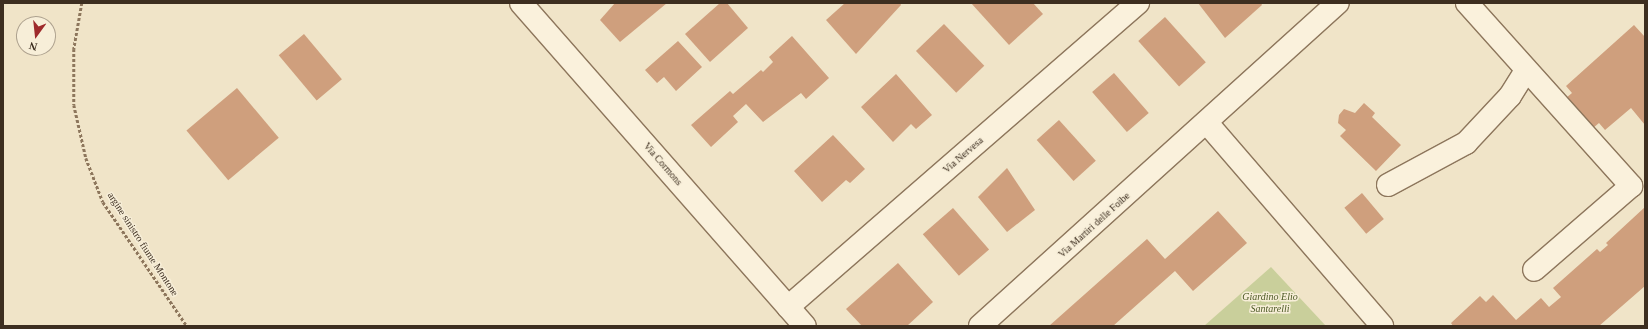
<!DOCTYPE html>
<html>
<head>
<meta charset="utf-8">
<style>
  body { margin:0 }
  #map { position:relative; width:1648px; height:329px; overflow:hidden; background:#f0e4c8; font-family:Georgia,serif }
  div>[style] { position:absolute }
  .green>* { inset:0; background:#c9cf9b }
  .building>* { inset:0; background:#cf9f7d; transform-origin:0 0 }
  .path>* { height:2.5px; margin-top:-1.25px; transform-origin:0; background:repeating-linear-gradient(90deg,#8d765c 0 3px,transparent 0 5px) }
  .roads { filter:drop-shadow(1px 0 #8d765c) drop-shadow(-1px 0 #8d765c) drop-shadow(0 1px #8d765c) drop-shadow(0 -1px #8d765c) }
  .minor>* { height:22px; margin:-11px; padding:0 11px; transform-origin:11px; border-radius:11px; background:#faf1dc }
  span { translate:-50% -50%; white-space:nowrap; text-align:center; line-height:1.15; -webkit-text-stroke:3px #f7eed8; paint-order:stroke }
  .street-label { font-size:10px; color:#3d2e20 }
  .park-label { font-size:10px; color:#4d5a26; font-style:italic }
  .frame { position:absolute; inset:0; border:4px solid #3d2e20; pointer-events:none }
  .north { position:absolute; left:16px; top:16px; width:40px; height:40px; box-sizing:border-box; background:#f7eed8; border:1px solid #ada18e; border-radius:50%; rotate:195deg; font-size:11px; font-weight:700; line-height:16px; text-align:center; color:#3d2e20 }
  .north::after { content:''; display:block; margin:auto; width:14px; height:18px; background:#9e2a2b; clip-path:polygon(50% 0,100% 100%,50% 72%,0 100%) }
</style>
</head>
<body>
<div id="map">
  <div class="green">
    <i style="clip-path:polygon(1271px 267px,1326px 326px,1204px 326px)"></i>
  </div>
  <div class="building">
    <i style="clip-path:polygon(615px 3px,667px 3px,620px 42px,600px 20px)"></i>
    <i style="clip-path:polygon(720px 3px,727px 3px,748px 28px,710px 62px,685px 34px)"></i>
    <i style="clip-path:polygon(845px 3px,900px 3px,901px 5px,856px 54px,826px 20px)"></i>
    <i style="clip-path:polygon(971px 3px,1033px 3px,1043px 14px,1009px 45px)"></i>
    <i style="clip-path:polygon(1198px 3px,1261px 3px,1262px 5px,1225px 38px)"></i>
    <i style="left:1165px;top:17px;width:61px;height:36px;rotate:48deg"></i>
    <i style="left:944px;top:24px;width:58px;height:39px;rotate:46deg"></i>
    <i style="clip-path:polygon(1634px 25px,1645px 37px,1645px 125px,1631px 108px,1605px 130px,1599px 123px,1593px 128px,1566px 98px,1572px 93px,1566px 86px)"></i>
    <i style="left:304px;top:34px;width:59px;height:33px;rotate:50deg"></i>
    <i style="clip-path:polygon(792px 36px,829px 78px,806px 99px,801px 93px,763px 122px,746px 104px,733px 116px,738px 122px,711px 147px,691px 125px,730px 91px,733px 94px,761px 70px,763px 72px,773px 62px,769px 57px)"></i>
    <i style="clip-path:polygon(678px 41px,702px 67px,676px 91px,664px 77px,657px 83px,645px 70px)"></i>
    <i style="left:1114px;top:73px;width:53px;height:29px;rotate:49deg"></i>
    <i style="clip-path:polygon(896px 74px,932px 115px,916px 129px,911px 124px,893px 142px,861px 107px)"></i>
    <i style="left:237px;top:88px;width:65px;height:66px;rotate:50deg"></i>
    <i style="clip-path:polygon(1364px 103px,1375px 113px,1372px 117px,1401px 145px,1376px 171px,1340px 136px,1346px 130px,1338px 123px,1339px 115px,1344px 109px,1355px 113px)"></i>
    <i style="left:1059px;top:120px;width:55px;height:30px;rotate:48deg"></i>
    <i style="clip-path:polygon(833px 135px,865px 169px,850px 183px,846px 180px,822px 202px,794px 171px)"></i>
    <i style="clip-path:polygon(1007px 168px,1035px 210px,1007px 232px,978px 197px)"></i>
    <i style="left:1362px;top:193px;width:34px;height:23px;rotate:50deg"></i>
    <i style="clip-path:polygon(1645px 207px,1645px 286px,1599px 326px,1453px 326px,1451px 323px,1480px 296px,1486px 302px,1493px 295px,1516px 320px,1541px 298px,1549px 307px,1561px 297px,1553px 288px,1597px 249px,1600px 252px,1608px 245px,1606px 243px)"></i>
    <i style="left:953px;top:208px;width:55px;height:40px;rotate:49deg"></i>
    <i style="clip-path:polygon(1218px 211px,1247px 243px,1193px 291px,1175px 271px,1113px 326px,1049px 326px,1147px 239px,1165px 259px)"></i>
    <i style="clip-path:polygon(898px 263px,933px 302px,907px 326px,862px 326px,846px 309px)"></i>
  </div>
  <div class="path">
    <i style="left:82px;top:3px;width:47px;rotate:99.9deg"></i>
    <i style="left:74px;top:49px;width:56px;rotate:90deg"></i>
    <i style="left:74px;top:105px;width:54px;rotate:77.2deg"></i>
    <i style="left:86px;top:158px;width:47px;rotate:68.9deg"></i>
    <i style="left:103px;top:202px;width:150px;rotate:55.9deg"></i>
  </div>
  <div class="roads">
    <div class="minor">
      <i style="left:521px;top:3px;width:430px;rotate:48.7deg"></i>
      <i style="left:1467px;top:3px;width:246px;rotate:48.1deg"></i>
      <i style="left:1631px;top:186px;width:128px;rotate:139.1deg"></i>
      <i style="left:1207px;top:123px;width:268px;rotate:49.2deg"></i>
      <i style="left:1388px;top:185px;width:89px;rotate:-28.3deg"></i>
      <i style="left:1466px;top:143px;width:64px;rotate:-46.9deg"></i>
      <i style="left:1510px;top:96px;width:28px;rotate:-58deg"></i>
      <i style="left:788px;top:307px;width:464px;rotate:-41deg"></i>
      <i style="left:980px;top:326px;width:482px;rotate:-42.1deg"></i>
    </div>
  </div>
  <div class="street-label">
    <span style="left:963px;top:155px;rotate:-41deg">Via Nervesa</span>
    <span style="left:663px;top:164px;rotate:49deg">Via Cormons</span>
    <span style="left:1094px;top:225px;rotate:-42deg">Via Martiri delle Foibe</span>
    <span style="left:143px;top:244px;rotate:57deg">argine sinistro fiume Montone</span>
  </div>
  <div class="park-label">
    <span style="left:1270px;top:302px">Giardino Elio<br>Santarelli</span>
  </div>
  <div class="frame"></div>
  <div class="north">N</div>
</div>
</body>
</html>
